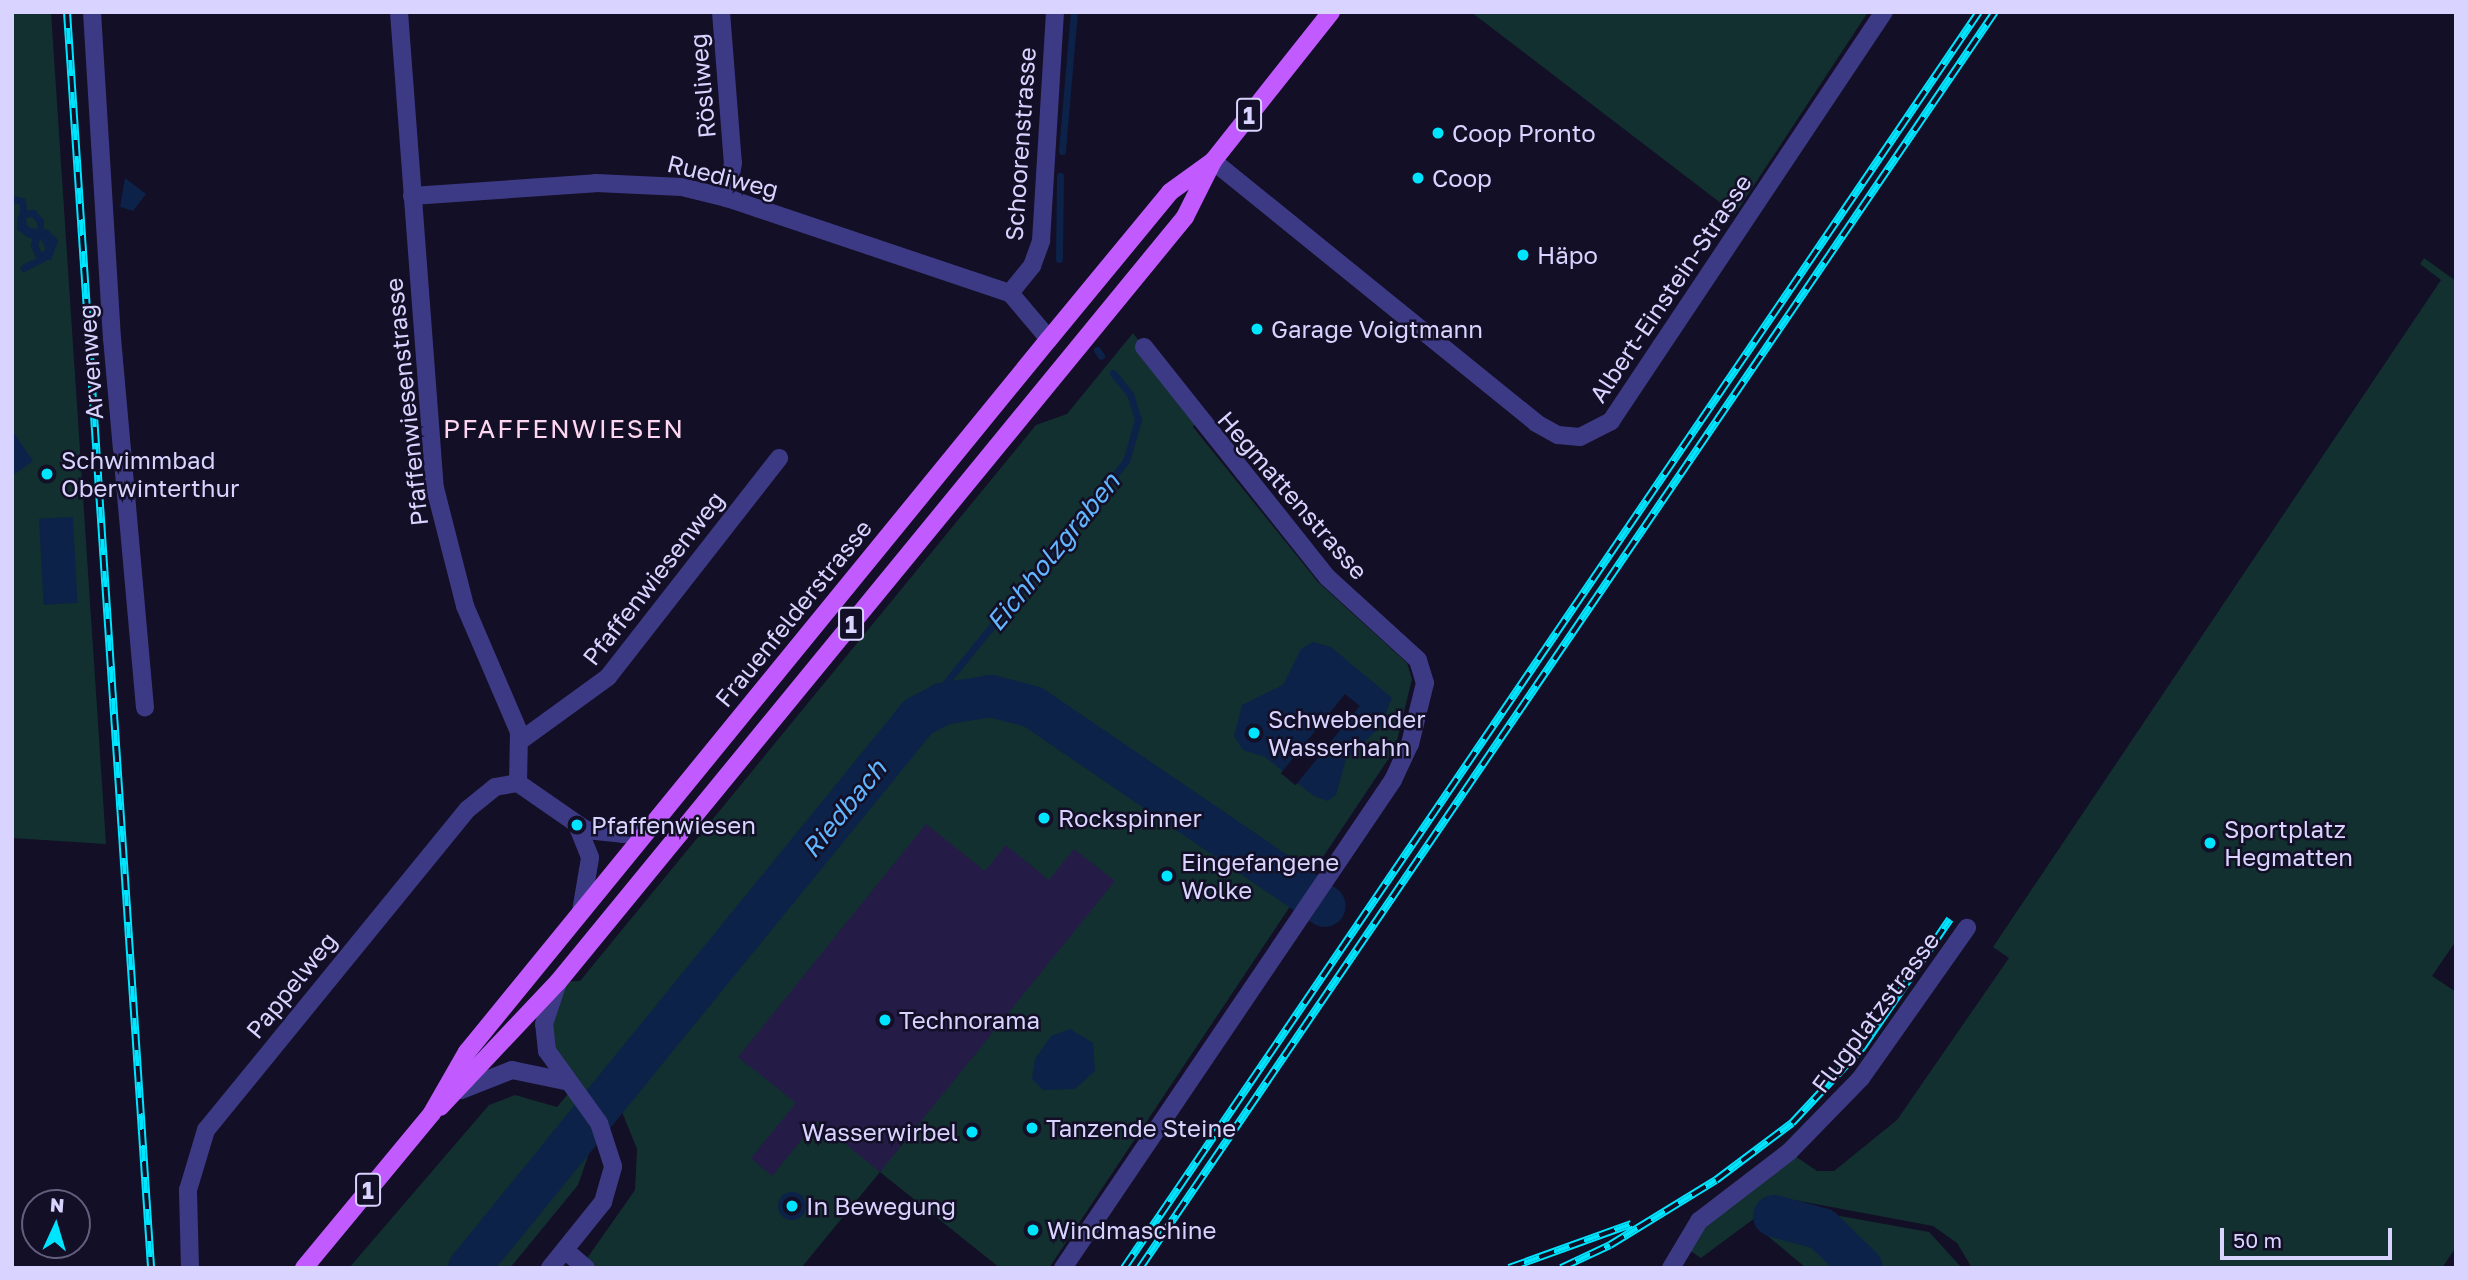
<!DOCTYPE html>
<html>
<head>
<meta charset="utf-8">
<style>
  body { margin:0 }
  #map { position:relative; width:2468px; height:1280px; overflow:hidden; background:#130f26; font-family:"Golos Text",sans-serif }
  div>[style] { position:absolute }
  .green>* { inset:0; background:#12302f }
  .water>* { inset:0; background:#0c2248; transform-origin:0 0 }
  .round { border-radius:50% }
  .pier>* { inset:0; background:#130f26; transform-origin:0 0 }
  .stream>* { height:7px; margin:-3.5px; padding:0 3.5px; transform-origin:3.5px; border-radius:3.5px; background:#0c2248 }
  .river>* { height:42px; margin:-21px; padding:0 21px; transform-origin:21px; border-radius:21px; background:#0c2248 }
  .building>* { inset:0; background:#241b47 }
  .minor>* { height:18px; margin:-9px; padding:0 9px; transform-origin:9px; border-radius:9px; background:#3d3a85 }
  .primary>* { height:18px; margin:-9px; padding:0 9px; transform-origin:9px; border-radius:9px; background:#c25bff }
  .rail>* { height:8px; margin-top:-4px; transform-origin:0; background:repeating-linear-gradient(90deg,#130f26 0 16px,#00e5ff 0 32px); box-sizing:border-box; border-block:2px solid #00e5ff }
  .dots>* { width:19px; height:19px; translate:-50% -50%; box-sizing:border-box; border:4px solid #130f26; border-radius:50% }
  span { translate:-50% -50%; white-space:nowrap; text-align:center; line-height:1.15; -webkit-text-stroke:5px #130f26; paint-order:stroke }
  .shield-label span { padding:2px 5px; background:#130f26; border:2px solid; border-radius:5px; -webkit-text-stroke-width:0 }
  .shield-label { font-size:23px; color:#d9d4ff; font-weight:700 }
  .street-label { font-size:24px; color:#d9d4ff }
  .poi-label { font-size:24px; color:#d9d4ff }
  .left { translate:0 -50%; text-align:left }
  .right { translate:-100% -50%; text-align:right }
  .neighbourhood-label { font-size:26px; color:#ffd6f0; letter-spacing:2px }
  .water-label { font-size:26px; color:#62b6ff; font-style:italic }
  .frame { position:absolute; inset:0; border:14px solid #d9d4ff; pointer-events:none }
  .north { position:absolute; left:21px; top:1189px; width:70px; height:70px; box-sizing:border-box; background:#130f26; border:2px solid #625e7d; border-radius:50%; rotate:4deg; font-size:19px; font-weight:700; line-height:28px; text-align:center; color:#d9d4ff }
  .north::after { content:''; display:block; margin:auto; width:24px; height:32px; background:#00e5ff; clip-path:polygon(50% 0,100% 100%,50% 72%,0 100%) }
  .scale { position:absolute; left:2220px; top:1228px; width:172px; height:32px; box-sizing:border-box; border:4px solid #d9d4ff; border-top:0; padding-left:9px; font-size:21px; line-height:24px; white-space:nowrap; color:#d9d4ff; -webkit-text-stroke:5px #130f26; paint-order:stroke }
</style>
</head>
<body>
<div id="map">
  <div class="green">
    <i style="clip-path:polygon(12px 12px,51px 12px,106px 844px,12px 838px)"></i>
    <i style="clip-path:polygon(1471px 12px,1868px 12px,1735px 214px)"></i>
    <i style="clip-path:polygon(2424px 258px,2456px 281px,2456px 941px,2432px 976px,2456px 992px,2456px 1247px,2442px 1268px,1972px 1268px,1957px 1243px,1933px 1226px,1794px 1200px,1775px 1203px,1701px 1258px,1680px 1244px,1789px 1152px,1817px 1171px,1834px 1171px,1897px 1120px,2009px 958px,1993px 947px,2441px 280px,2420px 264px)"></i>
    <i style="clip-path:polygon(1133px 333px,1197px 421px,1193px 427px,1318px 582px,1407px 663px,1412px 679px,1395px 749px,1049px 1268px,1000px 1268px,880px 1172px,801px 1268px,587px 1268px,583px 1264px,635px 1190px,637px 1149px,622px 1112px,589px 1153px,578px 1185px,510px 1268px,349px 1268px,489px 1105px,515px 1095px,557px 1107px,572px 1089px,547px 1051px,558px 982px,580px 981px,1036px 425px,1067px 414px)"></i>
    <i style="clip-path:polygon(1790px 1207px,1929px 1232px,1962px 1268px,1806px 1268px,1763px 1232px,1766px 1220px)"></i>
  </div>
  <div class="water">
    <i style="clip-path:polygon(125px 178px,146px 194px,133px 211px,120px 207px)"></i>
    <i style="clip-path:polygon(12px 430px,33px 461px,12px 476px)"></i>
    <i style="left:73px;top:517px;width:86px;height:34px;rotate:87deg"></i>
    <i style="clip-path:polygon(1313px 642px,1331px 647px,1392px 698px,1380px 727px,1346px 759px,1336px 795px,1328px 801px,1314px 796px,1265px 757px,1243px 750px,1234px 736px,1242px 705px,1283px 685px,1301px 649px)"></i>
    <i style="clip-path:polygon(1070px 1029px,1093px 1043px,1095px 1071px,1075px 1089px,1043px 1090px,1032px 1079px,1035px 1059px,1051px 1036px)"></i>
    <i class="round" style="left:778px;top:1192px;width:28px;height:28px"></i>
  </div>
  <div class="pier">
    <i style="left:1345px;top:694px;width:19px;height:102px;rotate:39deg"></i>
  </div>
  <div class="stream">
    <i style="left:1062px;top:151px;width:140px;rotate:-85.1deg"></i>
    <i style="left:12px;top:199px;width:10px;rotate:11deg"></i>
    <i style="left:22px;top:201px;width:8px;rotate:83deg"></i>
    <i style="left:23px;top:209px;width:11px;rotate:95deg"></i>
    <i style="left:22px;top:220px;width:4px;rotate:76deg"></i>
    <i style="left:23px;top:224px;width:7px;rotate:63deg"></i>
    <i style="left:26px;top:230px;width:4px;rotate:14deg"></i>
    <i style="left:30px;top:231px;width:6px;rotate:9deg"></i>
    <i style="left:36px;top:232px;width:5px"></i>
    <i style="left:41px;top:232px;width:5px;rotate:11deg"></i>
    <i style="left:46px;top:233px;width:11px;rotate:45deg"></i>
    <i style="left:54px;top:241px;width:16px;rotate:112deg"></i>
    <i style="left:48px;top:256px;width:10px;rotate:-169deg"></i>
    <i style="left:38px;top:254px;width:10px;rotate:-114deg"></i>
    <i style="left:34px;top:245px;width:4px;rotate:-76deg"></i>
    <i style="left:35px;top:241px;width:8px;rotate:-67deg"></i>
    <i style="left:38px;top:234px;width:4px;rotate:-63deg"></i>
    <i style="left:40px;top:230px;width:9px;rotate:-90deg"></i>
    <i style="left:40px;top:221px;width:11px;rotate:-131deg"></i>
    <i style="left:33px;top:213px;width:9px;rotate:174deg"></i>
    <i style="left:24px;top:214px;width:4px;rotate:135deg"></i>
    <i style="left:21px;top:217px;width:3px;rotate:108deg"></i>
    <i style="left:20px;top:220px;width:7px;rotate:90deg"></i>
    <i style="left:20px;top:227px;width:11px;rotate:38deg"></i>
    <i style="left:29px;top:234px;width:5px;rotate:11deg"></i>
    <i style="left:34px;top:235px;width:6px;rotate:9deg"></i>
    <i style="left:40px;top:236px;width:4px;rotate:14deg"></i>
    <i style="left:44px;top:237px;width:12px;rotate:66deg"></i>
    <i style="left:49px;top:248px;width:7px;rotate:117deg"></i>
    <i style="left:46px;top:254px;width:5px;rotate:127deg"></i>
    <i style="left:43px;top:258px;width:22px;rotate:153deg"></i>
    <i style="left:1059px;top:259px;width:83px;rotate:-89.3deg"></i>
    <i style="left:1097px;top:350px;width:7px;rotate:56deg"></i>
    <i style="left:918px;top:717px;width:330px;rotate:-50.9deg"></i>
    <i style="left:1126px;top:461px;width:43px;rotate:-73.7deg"></i>
    <i style="left:1138px;top:420px;width:27px;rotate:-107deg"></i>
    <i style="left:1130px;top:394px;width:27px;rotate:-129deg"></i>
  </div>
  <div class="river">
    <i style="left:1774px;top:1216px;width:50px;rotate:15.2deg"></i>
    <i style="left:1822px;top:1229px;width:56px;rotate:44.3deg"></i>
    <i style="left:469px;top:1268px;width:711px;rotate:-50.82deg"></i>
    <i style="left:918px;top:717px;width:27px;rotate:-28deg"></i>
    <i style="left:942px;top:704px;width:50px;rotate:-9.3deg"></i>
    <i style="left:991px;top:696px;width:43px;rotate:14.7deg"></i>
    <i style="left:1033px;top:707px;width:353px;rotate:34.3deg"></i>
  </div>
  <div class="building">
    <i style="clip-path:polygon(926px 824px,985px 871px,1006px 845px,1049px 880px,1074px 849px,1115px 881px,880px 1172px,817px 1121px,772px 1176px,751px 1158px,796px 1103px,738px 1057px)"></i>
  </div>
  <div class="minor">
    <i style="left:92px;top:12px;width:327px;rotate:86.5deg"></i>
    <i style="left:112px;top:338px;width:371px;rotate:84.9deg"></i>
    <i style="left:399px;top:12px;width:477px;rotate:85.7deg"></i>
    <i style="left:435px;top:488px;width:122px;rotate:75.7deg"></i>
    <i style="left:465px;top:606px;width:137px;rotate:66.8deg"></i>
    <i style="left:519px;top:732px;width:51px;rotate:91.1deg"></i>
    <i style="left:721px;top:12px;width:151px;rotate:85.5deg"></i>
    <i style="left:733px;top:163px;width:36px;rotate:100deg"></i>
    <i style="left:1213px;top:161px;width:416px;rotate:39deg"></i>
    <i style="left:1536px;top:423px;width:25px;rotate:29deg"></i>
    <i style="left:1558px;top:435px;width:22px;rotate:5deg"></i>
    <i style="left:1580px;top:437px;width:35px;rotate:-27deg"></i>
    <i style="left:1611px;top:421px;width:492px;rotate:-56.3deg"></i>
    <i style="left:412px;top:196px;width:184px;rotate:-4deg"></i>
    <i style="left:596px;top:183px;width:86px;rotate:2.7deg"></i>
    <i style="left:682px;top:187px;width:46px;rotate:13.7deg"></i>
    <i style="left:727px;top:198px;width:299px;rotate:18.6deg"></i>
    <i style="left:1049px;top:339px;width:60px;rotate:-130.3deg"></i>
    <i style="left:1010px;top:293px;width:35px;rotate:-51deg"></i>
    <i style="left:1032px;top:266px;width:27px;rotate:-70deg"></i>
    <i style="left:1041px;top:241px;width:229px;rotate:-86.5deg"></i>
    <i style="left:520px;top:741px;width:109px;rotate:-36deg"></i>
    <i style="left:608px;top:677px;width:278px;rotate:-52deg"></i>
    <i style="left:577px;top:825px;width:35px;rotate:68deg"></i>
    <i style="left:590px;top:858px;width:54px;rotate:99.6deg"></i>
    <i style="left:461px;top:1090px;width:55px;rotate:-21.4deg"></i>
    <i style="left:512px;top:1070px;width:54px;rotate:11.7deg"></i>
    <i style="left:565px;top:1250px;width:28px;rotate:41deg"></i>
    <i style="left:190px;top:1268px;width:78px;rotate:-91.5deg"></i>
    <i style="left:188px;top:1190px;width:63px;rotate:-73.3deg"></i>
    <i style="left:206px;top:1130px;width:414px;rotate:-50.8deg"></i>
    <i style="left:468px;top:809px;width:35px;rotate:-39deg"></i>
    <i style="left:495px;top:787px;width:23px;rotate:-10deg"></i>
    <i style="left:518px;top:783px;width:83px;rotate:34.7deg"></i>
    <i style="left:586px;top:830px;width:37px;rotate:6deg"></i>
    <i style="left:623px;top:834px;width:28px;rotate:-15deg"></i>
    <i style="left:550px;top:1268px;width:85px;rotate:-51.2deg"></i>
    <i style="left:603px;top:1202px;width:37px;rotate:-74deg"></i>
    <i style="left:613px;top:1166px;width:45px;rotate:-108deg"></i>
    <i style="left:599px;top:1123px;width:89px;rotate:-125.8deg"></i>
    <i style="left:547px;top:1051px;width:27px;rotate:-96deg"></i>
    <i style="left:544px;top:1024px;width:41px;rotate:-71.6deg"></i>
    <i style="left:1063px;top:1268px;width:589px;rotate:-55.93deg"></i>
    <i style="left:1393px;top:780px;width:40px;rotate:-65deg"></i>
    <i style="left:1410px;top:744px;width:63px;rotate:-76.2deg"></i>
    <i style="left:1425px;top:683px;width:24px;rotate:-107deg"></i>
    <i style="left:1418px;top:660px;width:123px;rotate:-137.6deg"></i>
    <i style="left:1327px;top:577px;width:294px;rotate:-128.5deg"></i>
    <i style="left:1671px;top:1268px;width:55px;rotate:-59.2deg"></i>
    <i style="left:1699px;top:1221px;width:113px;rotate:-37.5deg"></i>
    <i style="left:1789px;top:1152px;width:103px;rotate:-45.8deg"></i>
    <i style="left:1861px;top:1078px;width:184px;rotate:-54.8deg"></i>
  </div>
  <div class="primary">
    <i style="left:440px;top:1107px;width:172px;rotate:-46.7deg"></i>
    <i style="left:558px;top:982px;width:989px;rotate:-50.66deg"></i>
    <i style="left:1185px;top:217px;width:63px;rotate:-63.4deg"></i>
    <i style="left:1213px;top:161px;width:190px;rotate:-51.6deg"></i>
    <i style="left:304px;top:1268px;width:201px;rotate:-50.4deg"></i>
    <i style="left:432px;top:1113px;width:70px;rotate:-60.2deg"></i>
    <i style="left:467px;top:1052px;width:920px;rotate:-50.78deg"></i>
    <i style="left:1049px;top:339px;width:190px;rotate:-50.5deg"></i>
    <i style="left:1170px;top:192px;width:53px;rotate:-35.8deg"></i>
  </div>
  <div class="rail">
    <i style="left:67px;top:12px;width:1259px;rotate:86.17deg"></i>
    <i style="left:1124px;top:1268px;width:1519px;rotate:-55.76deg"></i>
    <i style="left:1140px;top:1268px;width:1519px;rotate:-55.76deg"></i>
    <i style="left:1509px;top:1268px;width:130px;rotate:-19.8deg"></i>
    <i style="left:1561px;top:1268px;width:54px;rotate:-25.1deg"></i>
    <i style="left:1610px;top:1245px;width:124px;rotate:-31.5deg"></i>
    <i style="left:1716px;top:1180px;width:95px;rotate:-36.9deg"></i>
    <i style="left:1792px;top:1123px;width:103px;rotate:-47deg"></i>
    <i style="left:1862px;top:1048px;width:156px;rotate:-55.7deg"></i>
  </div>
  <div class="dots">
    <i style="left:1438px;top:133px;background:#00e5ff"></i>
    <i style="left:1418px;top:178px;background:#00e5ff"></i>
    <i style="left:1523px;top:255px;background:#00e5ff"></i>
    <i style="left:1257px;top:329px;background:#00e5ff"></i>
    <i style="left:47px;top:474px;background:#00e5ff"></i>
    <i style="left:1254px;top:733px;background:#00e5ff"></i>
    <i style="left:1044px;top:818px;background:#00e5ff"></i>
    <i style="left:577px;top:825px;background:#00e5ff"></i>
    <i style="left:2210px;top:843px;background:#00e5ff"></i>
    <i style="left:1167px;top:876px;background:#00e5ff"></i>
    <i style="left:885px;top:1020px;background:#00e5ff"></i>
    <i style="left:1032px;top:1128px;background:#00e5ff"></i>
    <i style="left:972px;top:1132px;background:#00e5ff"></i>
    <i style="left:792px;top:1206px;background:#00e5ff"></i>
    <i style="left:1033px;top:1230px;background:#00e5ff"></i>
  </div>
  <div class="shield-label">
    <span style="left:1249px;top:115px">1</span>
    <span style="left:851px;top:624px">1</span>
    <span style="left:368px;top:1190px">1</span>
  </div>
  <div class="street-label">
    <span style="left:702px;top:86px;rotate:-95deg">Rösliweg</span>
    <span style="left:1020px;top:144px;rotate:-86deg">Schoorenstrasse</span>
    <span style="left:723px;top:176px;rotate:14deg">Ruediweg</span>
    <span style="left:1670px;top:288px;rotate:-56deg">Albert-Einstein-Strasse</span>
    <span style="left:90px;top:362px;rotate:-94deg">Arvenweg</span>
    <span style="left:406px;top:402px;rotate:-96deg">Pfaffenwiesenstrasse</span>
    <span style="left:1293px;top:495px;rotate:49deg">Hegmattenstrasse</span>
    <span style="left:653px;top:578px;rotate:-52deg">Pfaffenwiesenweg</span>
    <span style="left:793px;top:613px;rotate:-51deg">Frauenfelderstrasse</span>
    <span style="left:291px;top:985px;rotate:-51deg">Pappelweg</span>
    <span style="left:1875px;top:1012px;rotate:-53deg">Flugplatzstrasse</span>
  </div>
  <div class="poi-label">
    <span class="left" style="left:1452px;top:133px">Coop Pronto</span>
    <span class="left" style="left:1432px;top:178px">Coop</span>
    <span class="left" style="left:1537px;top:255px">Häpo</span>
    <span class="left" style="left:1271px;top:329px">Garage Voigtmann</span>
    <span class="left" style="left:61px;top:474px">Schwimmbad<br>Oberwinterthur</span>
    <span class="left" style="left:1268px;top:733px">Schwebender<br>Wasserhahn</span>
    <span class="left" style="left:1058px;top:818px">Rockspinner</span>
    <span class="left" style="left:591px;top:825px">Pfaffenwiesen</span>
    <span class="left" style="left:2224px;top:843px">Sportplatz<br>Hegmatten</span>
    <span class="left" style="left:1181px;top:876px">Eingefangene<br>Wolke</span>
    <span class="left" style="left:899px;top:1020px">Technorama</span>
    <span class="left" style="left:1046px;top:1128px">Tanzende Steine</span>
    <span class="right" style="left:958px;top:1132px">Wasserwirbel</span>
    <span class="left" style="left:806px;top:1206px">In Bewegung</span>
    <span class="left" style="left:1047px;top:1230px">Windmaschine</span>
  </div>
  <div class="neighbourhood-label">
    <span style="left:564px;top:429px">PFAFFENWIESEN</span>
  </div>
  <div class="water-label">
    <span style="left:1053px;top:552px;rotate:-51deg">Eichholzgraben</span>
    <span style="left:844px;top:809px;rotate:-51deg">Riedbach</span>
  </div>
  <div class="frame"></div>
  <div class="north">N</div>
  <div class="scale">50 m</div>
</div>
</body>
</html>
